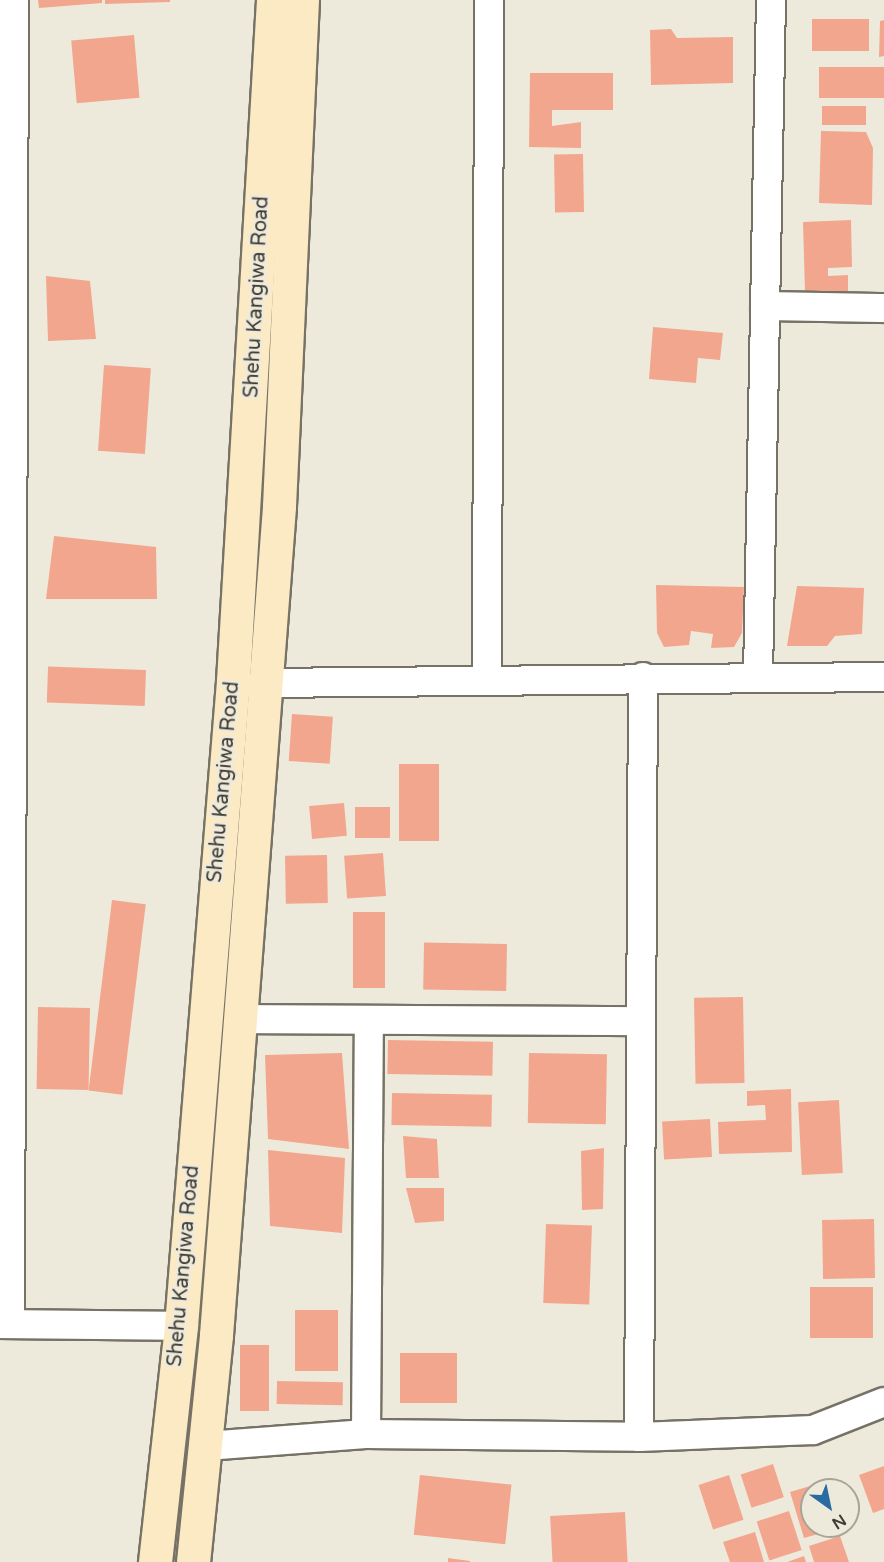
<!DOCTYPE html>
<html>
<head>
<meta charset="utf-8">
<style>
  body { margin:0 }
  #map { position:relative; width:884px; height:1562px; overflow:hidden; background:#eeeadb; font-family:"Varela Round",sans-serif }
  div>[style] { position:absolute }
  .building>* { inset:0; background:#f3a68e; transform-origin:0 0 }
  .roads { filter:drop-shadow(2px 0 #767265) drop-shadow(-2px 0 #767265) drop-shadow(0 2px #767265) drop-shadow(0 -2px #767265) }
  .street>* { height:28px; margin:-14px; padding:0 14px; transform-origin:14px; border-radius:14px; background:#fff }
  .secondary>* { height:33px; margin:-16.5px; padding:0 16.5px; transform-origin:16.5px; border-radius:16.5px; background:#fceac5 }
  span { translate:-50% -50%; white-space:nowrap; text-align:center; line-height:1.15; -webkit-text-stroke:5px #eeeadb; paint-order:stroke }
  .street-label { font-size:20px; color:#3d3b35 }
  .north { position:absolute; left:800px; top:1478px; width:60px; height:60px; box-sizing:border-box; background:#eeeadb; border:2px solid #a7a499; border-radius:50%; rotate:147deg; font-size:16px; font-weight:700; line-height:24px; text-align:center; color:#3d3b35 }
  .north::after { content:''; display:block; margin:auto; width:21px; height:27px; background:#2a6ca2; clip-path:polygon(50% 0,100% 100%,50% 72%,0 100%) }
</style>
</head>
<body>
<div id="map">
  <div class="building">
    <i style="clip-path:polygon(38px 0,102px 0,102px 3px,39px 8px)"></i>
    <i style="clip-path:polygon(105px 0,170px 0,170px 2px,105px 4px)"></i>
    <i style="left:812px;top:19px;width:57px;height:32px"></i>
    <i style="clip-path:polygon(884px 20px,884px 56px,879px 57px,880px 21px)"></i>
    <i style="clip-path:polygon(671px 29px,677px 38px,733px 37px,733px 83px,651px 85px,650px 30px)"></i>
    <i style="left:134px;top:35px;width:63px;height:63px;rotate:85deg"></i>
    <i style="left:819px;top:67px;width:65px;height:31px"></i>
    <i style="clip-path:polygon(530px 73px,613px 73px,613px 110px,552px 110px,552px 126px,581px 122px,581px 148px,529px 147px)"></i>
    <i style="left:866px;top:106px;width:19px;height:44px;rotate:90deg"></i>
    <i style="clip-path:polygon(821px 131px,866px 132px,873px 148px,872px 205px,819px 203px)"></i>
    <i style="left:583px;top:154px;width:58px;height:29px;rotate:89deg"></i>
    <i style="clip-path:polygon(851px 220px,852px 267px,828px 268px,828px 276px,848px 275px,848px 291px,805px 292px,803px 222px)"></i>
    <i style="clip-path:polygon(46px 276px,90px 281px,96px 339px,48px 341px)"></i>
    <i style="clip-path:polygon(653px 327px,723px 333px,720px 360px,698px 358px,696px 383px,649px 379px)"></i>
    <i style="left:104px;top:365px;width:47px;height:86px;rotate:4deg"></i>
    <i style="clip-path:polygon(54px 536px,156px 547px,157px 599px,46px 599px)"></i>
    <i style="clip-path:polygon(656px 585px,744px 587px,742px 633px,734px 647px,711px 648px,713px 634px,691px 631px,689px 645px,664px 647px,657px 633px)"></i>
    <i style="clip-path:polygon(797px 586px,864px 588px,862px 634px,835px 636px,827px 646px,787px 646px)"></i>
    <i style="left:146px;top:670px;width:36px;height:98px;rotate:92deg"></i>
    <i style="left:292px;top:714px;width:41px;height:47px;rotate:4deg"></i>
    <i style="left:399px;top:764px;width:40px;height:77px"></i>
    <i style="left:344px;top:803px;width:33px;height:35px;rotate:85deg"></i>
    <i style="left:390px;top:807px;width:31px;height:35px;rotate:90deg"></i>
    <i style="left:383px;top:853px;width:43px;height:39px;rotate:86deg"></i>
    <i style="left:327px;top:855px;width:48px;height:42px;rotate:89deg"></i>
    <i style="left:112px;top:900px;width:34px;height:192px;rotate:7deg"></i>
    <i style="left:385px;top:912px;width:76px;height:32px;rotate:90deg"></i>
    <i style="left:507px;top:944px;width:47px;height:83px;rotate:91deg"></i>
    <i style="left:743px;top:997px;width:86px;height:49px;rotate:89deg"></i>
    <i style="left:38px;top:1007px;width:52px;height:82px;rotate:1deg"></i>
    <i style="left:388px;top:1040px;width:105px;height:34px;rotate:1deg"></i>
    <i style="clip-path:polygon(342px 1053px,349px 1149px,268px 1139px,265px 1055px)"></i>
    <i style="left:529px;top:1053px;width:78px;height:70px;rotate:1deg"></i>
    <i style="clip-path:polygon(791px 1089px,792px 1152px,719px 1154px,718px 1122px,766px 1120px,765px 1105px,747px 1106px,747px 1091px)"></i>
    <i style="left:392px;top:1093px;width:100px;height:32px;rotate:1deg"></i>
    <i style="left:839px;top:1100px;width:73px;height:41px;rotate:87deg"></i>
    <i style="left:710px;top:1119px;width:38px;height:48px;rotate:87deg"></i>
    <i style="clip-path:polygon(403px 1136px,437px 1139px,439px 1178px,406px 1178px)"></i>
    <i style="clip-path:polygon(604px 1148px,603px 1209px,582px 1210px,581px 1151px)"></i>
    <i style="clip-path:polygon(268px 1150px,345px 1158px,342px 1233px,270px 1226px)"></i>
    <i style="clip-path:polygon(406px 1188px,444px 1188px,444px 1221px,415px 1223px)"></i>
    <i style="left:874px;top:1219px;width:59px;height:52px;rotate:89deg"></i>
    <i style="left:546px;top:1224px;width:46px;height:79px;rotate:2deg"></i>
    <i style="left:810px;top:1287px;width:63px;height:51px"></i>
    <i style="left:295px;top:1310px;width:43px;height:61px"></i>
    <i style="left:240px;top:1345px;width:29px;height:66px"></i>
    <i style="left:400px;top:1353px;width:57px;height:50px"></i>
    <i style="left:277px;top:1381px;width:66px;height:23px;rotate:1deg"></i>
    <i style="left:773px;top:1464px;width:35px;height:34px;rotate:72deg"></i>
    <i style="clip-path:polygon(884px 1466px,884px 1509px,873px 1513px,859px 1475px)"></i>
    <i style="left:420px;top:1475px;width:92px;height:60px;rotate:6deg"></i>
    <i style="left:729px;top:1475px;width:47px;height:32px;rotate:72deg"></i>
    <i style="clip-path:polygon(827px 1481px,830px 1490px,812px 1490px,812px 1526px,843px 1527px,804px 1538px,790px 1492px)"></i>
    <i style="left:789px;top:1511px;width:41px;height:34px;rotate:72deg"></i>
    <i style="left:625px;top:1512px;width:50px;height:75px;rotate:87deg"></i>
    <i style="clip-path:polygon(755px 1532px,764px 1562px,730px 1562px,723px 1542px)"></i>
    <i style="clip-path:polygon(840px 1536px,849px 1562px,814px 1562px,809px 1546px)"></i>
    <i style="clip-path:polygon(804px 1556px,806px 1562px,787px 1562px)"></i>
    <i style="clip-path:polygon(448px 1558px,470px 1561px,470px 1562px,448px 1562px)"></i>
  </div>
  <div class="roads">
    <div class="street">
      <i style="left:765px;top:306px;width:119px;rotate:1deg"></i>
      <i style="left:758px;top:676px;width:676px;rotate:-88.9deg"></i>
      <i style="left:487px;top:679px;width:679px;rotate:-89.83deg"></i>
      <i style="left:262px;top:683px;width:622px;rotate:-0.55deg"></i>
      <i style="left:241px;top:1019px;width:399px;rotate:0.3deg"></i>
      <i style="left:0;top:1324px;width:181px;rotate:0.6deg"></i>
      <i style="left:10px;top:1324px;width:1324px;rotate:-89.83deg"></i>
      <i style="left:366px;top:1434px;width:412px;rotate:-89.6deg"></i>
      <i style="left:639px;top:1437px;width:760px;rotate:-89.7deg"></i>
      <i style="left:206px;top:1446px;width:160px;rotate:-4.3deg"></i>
      <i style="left:366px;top:1434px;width:273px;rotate:0.6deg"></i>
      <i style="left:639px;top:1437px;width:174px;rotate:-2.3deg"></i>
      <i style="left:813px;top:1430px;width:76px;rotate:-21.5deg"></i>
    </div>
    <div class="secondary">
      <i style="left:155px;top:1562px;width:237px;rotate:-83.7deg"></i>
      <i style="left:181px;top:1326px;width:647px;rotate:-85.39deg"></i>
      <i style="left:233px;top:681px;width:682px;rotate:-86.64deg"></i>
      <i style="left:193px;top:1562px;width:228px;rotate:-84.2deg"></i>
      <i style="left:216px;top:1335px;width:831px;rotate:-85.65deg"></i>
      <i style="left:279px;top:506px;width:507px;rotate:-87.4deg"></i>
    </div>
  </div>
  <div class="street-label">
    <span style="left:257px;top:297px;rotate:-87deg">Shehu Kangiwa Road</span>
    <span style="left:224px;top:782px;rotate:-85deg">Shehu Kangiwa Road</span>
    <span style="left:184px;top:1266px;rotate:-85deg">Shehu Kangiwa Road</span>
  </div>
  <div class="north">N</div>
</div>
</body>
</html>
